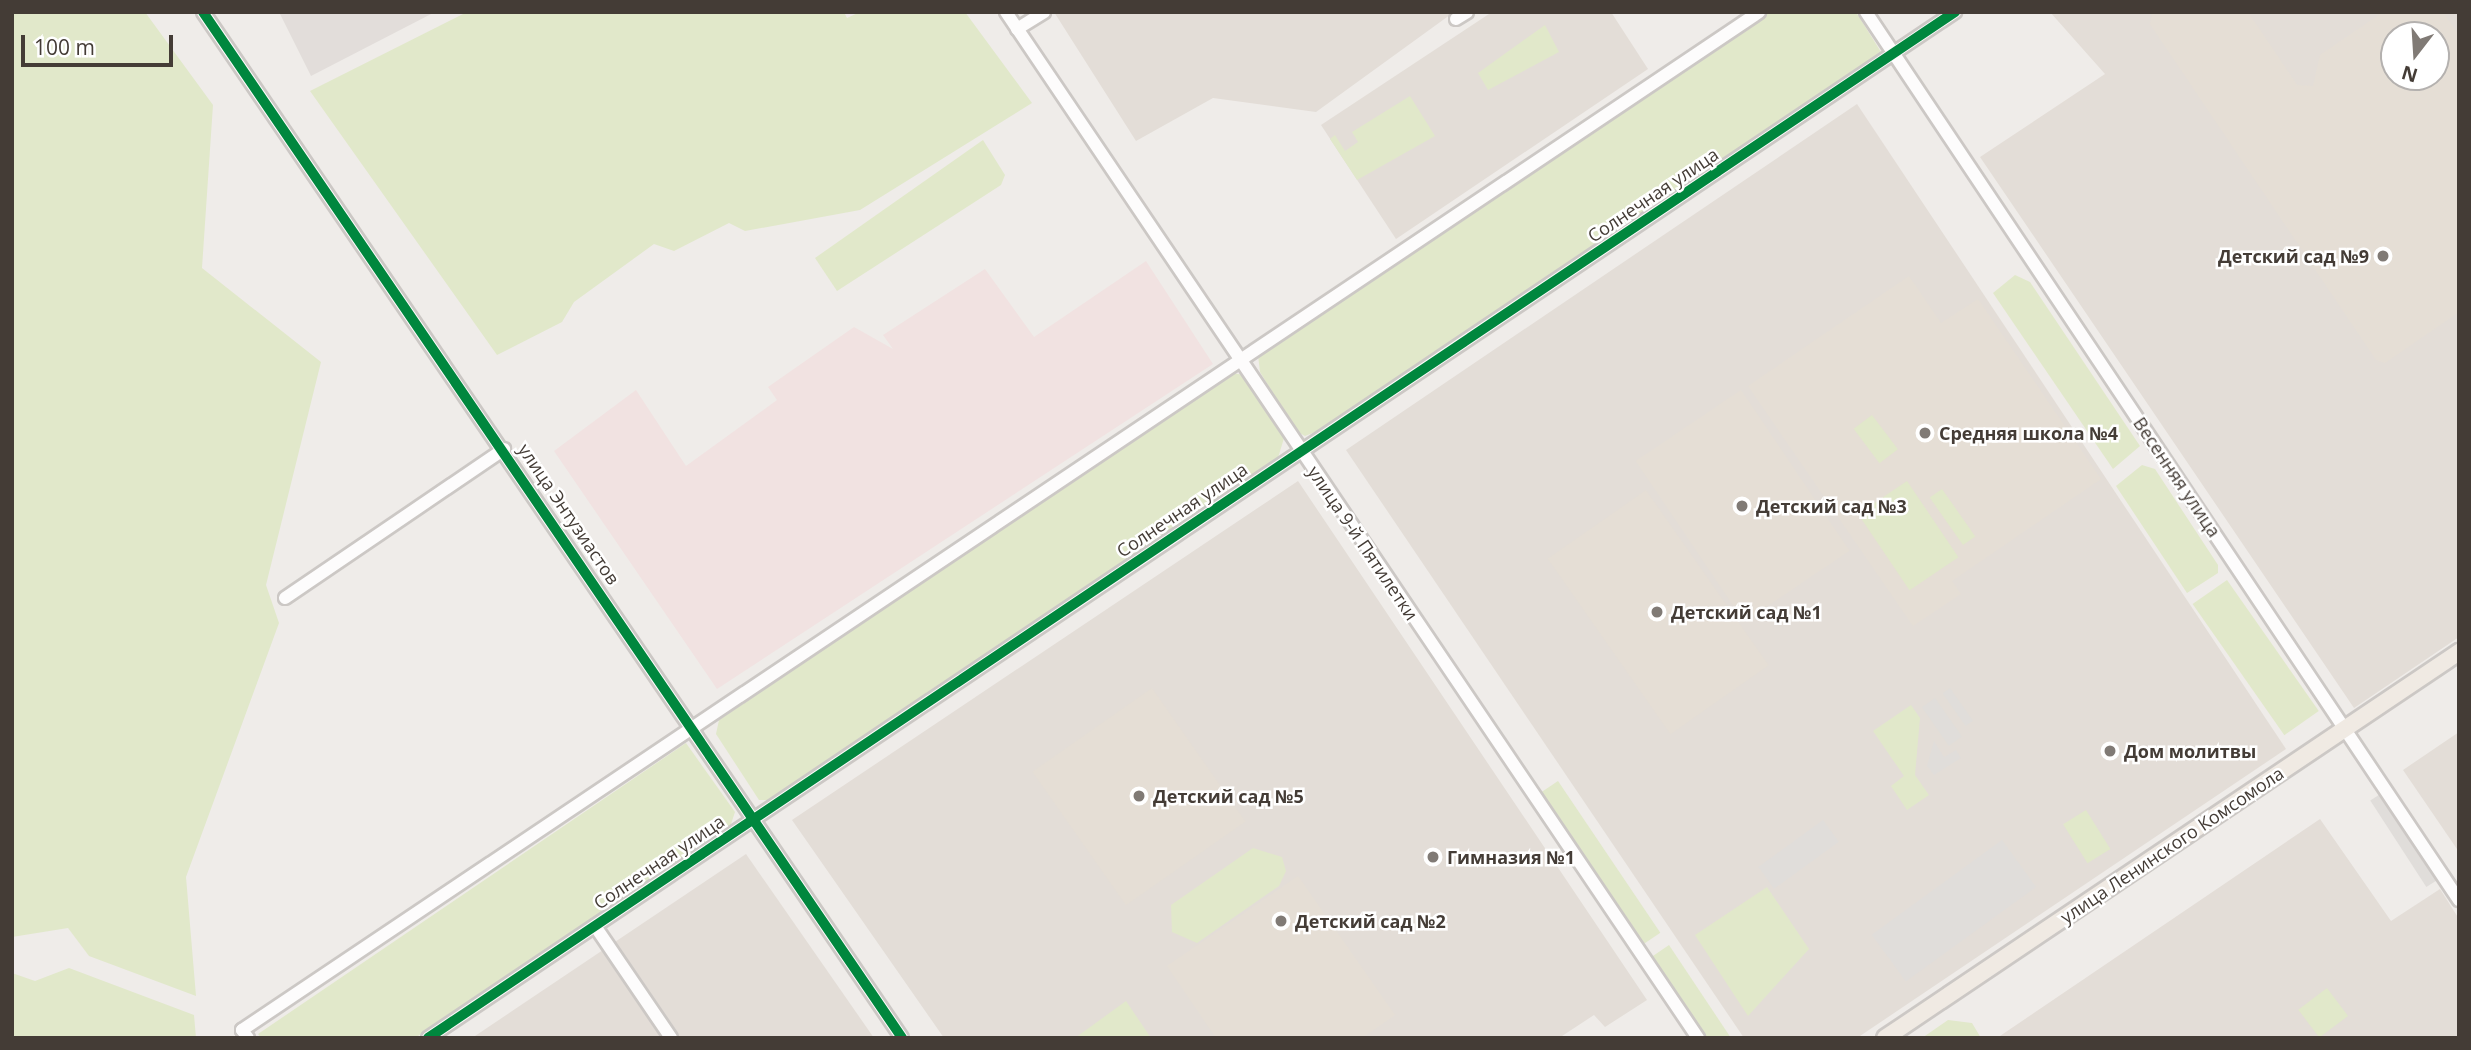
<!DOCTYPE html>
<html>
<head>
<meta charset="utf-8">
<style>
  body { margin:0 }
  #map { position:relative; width:2471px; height:1050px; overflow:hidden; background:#efece9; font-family:"Open Sans",sans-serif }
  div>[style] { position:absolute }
  .residential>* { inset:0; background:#e3ddd7 }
  .industrial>* { inset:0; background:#e2ddda }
  .education>* { inset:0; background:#e5ded5; transform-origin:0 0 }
  .medical>* { inset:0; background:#f1e2e1 }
  .green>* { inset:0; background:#e1e8ca; transform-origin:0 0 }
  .parking>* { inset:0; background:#e0ddda; transform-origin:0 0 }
  .roads { filter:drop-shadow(2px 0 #ccc8c5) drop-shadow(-2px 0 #ccc8c5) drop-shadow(0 2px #ccc8c5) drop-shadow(0 -2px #ccc8c5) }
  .minor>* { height:12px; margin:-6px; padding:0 6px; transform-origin:6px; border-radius:6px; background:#fdfcfc }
  .major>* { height:16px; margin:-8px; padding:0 8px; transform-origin:8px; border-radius:8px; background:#f0eae3 }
  .cycleway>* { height:10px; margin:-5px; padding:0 5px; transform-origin:5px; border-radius:5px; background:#00873e }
  .dots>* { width:19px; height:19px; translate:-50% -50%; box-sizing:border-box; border:4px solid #fff; border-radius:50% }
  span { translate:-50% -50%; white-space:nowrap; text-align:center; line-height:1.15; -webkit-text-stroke:5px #fff; paint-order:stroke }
  .street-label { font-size:18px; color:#443c36 }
  .poi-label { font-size:18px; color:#443c36; font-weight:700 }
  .right { translate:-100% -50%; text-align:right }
  .left { translate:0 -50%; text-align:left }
  .frame { position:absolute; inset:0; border:14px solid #443c36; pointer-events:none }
  .north { position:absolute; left:2380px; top:21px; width:70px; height:70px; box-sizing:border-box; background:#fff; border:2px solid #b4b1af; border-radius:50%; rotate:197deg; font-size:19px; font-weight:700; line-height:28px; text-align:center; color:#443c36 }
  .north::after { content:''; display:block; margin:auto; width:24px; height:32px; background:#807a75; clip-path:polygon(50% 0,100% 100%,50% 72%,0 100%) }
  .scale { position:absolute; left:21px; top:35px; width:152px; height:32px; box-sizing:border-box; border:4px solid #443c36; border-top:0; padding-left:9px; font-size:21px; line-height:24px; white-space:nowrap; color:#443c36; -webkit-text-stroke:5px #fff; paint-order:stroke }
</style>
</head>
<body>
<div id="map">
  <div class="residential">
    <i style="clip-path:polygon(1054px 12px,1454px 12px,1316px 112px,1213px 98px,1136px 141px)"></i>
    <i style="clip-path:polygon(1492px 12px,1611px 12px,1648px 69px,1396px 239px,1321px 125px)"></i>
    <i style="clip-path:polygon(evenodd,2050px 12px,2459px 12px,2459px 637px,2354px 708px,1980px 157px,2105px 74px,2050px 12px,2394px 35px,2436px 35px,2436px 77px,2394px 77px,2394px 35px)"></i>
    <i style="clip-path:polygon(1857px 104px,2286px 749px,1857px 1038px,1744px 1038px,1346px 450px)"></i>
    <i style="clip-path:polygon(1298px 481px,1647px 1000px,1605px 1027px,1594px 1015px,1559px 1038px,944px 1038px,792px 820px)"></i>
    <i style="clip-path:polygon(2459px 732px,2459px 852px,2403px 770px)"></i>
    <i style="clip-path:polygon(2320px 819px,2391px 921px,2440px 889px,2459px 919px,2459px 1038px,1997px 1038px)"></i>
    <i style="clip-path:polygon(746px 854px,874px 1038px,472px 1038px)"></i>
  </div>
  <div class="industrial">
    <i style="clip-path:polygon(279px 12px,435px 12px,311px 76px)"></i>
  </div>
  <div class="education">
    <i style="clip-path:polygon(evenodd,2152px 12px,2248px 12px,2297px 85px,2313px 86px,2320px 55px,2383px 12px,2443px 12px,2459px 35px,2459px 312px,2385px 363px,2376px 360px,2150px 24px,2152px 12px,2394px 35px,2436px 35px,2436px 77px,2394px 77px,2394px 35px)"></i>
    <i style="clip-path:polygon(1909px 276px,1941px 323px,1978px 299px,2101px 479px,1952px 581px,1961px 594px,1913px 626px,1748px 386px)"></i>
    <i style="left:1741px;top:390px;width:194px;height:127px;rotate:56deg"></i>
    <i style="left:1646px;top:490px;width:214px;height:120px;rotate:55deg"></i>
    <i style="left:1152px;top:688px;width:163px;height:146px;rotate:55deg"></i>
    <i style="clip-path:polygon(1298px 876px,1395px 1015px,1362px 1038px,1216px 1038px,1167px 966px)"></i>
  </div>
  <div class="medical">
    <i style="clip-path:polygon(1146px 261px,1213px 364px,717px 689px,554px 451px,636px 390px,686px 466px,777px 400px,768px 387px,854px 327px,893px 349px,883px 335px,985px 269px,1034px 337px)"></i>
  </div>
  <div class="green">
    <i style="clip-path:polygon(12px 12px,145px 12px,213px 105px,202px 268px,321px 362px,266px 585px,279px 623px,186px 877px,196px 996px,89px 956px,68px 928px,12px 937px)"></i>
    <i style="clip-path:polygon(467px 12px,844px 12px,847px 18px,860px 12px,965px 12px,1032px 103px,860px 210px,745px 231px,729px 223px,674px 251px,654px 244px,574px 302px,562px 322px,497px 355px,310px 91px)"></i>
    <i style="clip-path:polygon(1770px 12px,1856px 12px,1881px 52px,1325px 428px,1305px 436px,1296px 431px,1260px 372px,1258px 355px)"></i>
    <i style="clip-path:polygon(1545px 25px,1559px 52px,1488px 90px,1478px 73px)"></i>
    <i style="clip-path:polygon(1410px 96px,1435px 136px,1357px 180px,1330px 139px,1335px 135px,1345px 151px,1358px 142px,1352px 132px)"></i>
    <i style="clip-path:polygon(983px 140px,1005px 175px,1001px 185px,837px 291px,815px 258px)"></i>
    <i style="clip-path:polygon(2015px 275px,2030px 282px,2140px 446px,2113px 469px,1993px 293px)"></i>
    <i style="clip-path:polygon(1232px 373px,1244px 375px,1284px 438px,1278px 458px,773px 800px,759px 800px,716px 734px,719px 720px)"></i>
    <i style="left:1872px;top:415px;width:43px;height:23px;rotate:53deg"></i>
    <i style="clip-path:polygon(2142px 465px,2155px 469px,2218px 565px,2218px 573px,2187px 593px,2116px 486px)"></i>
    <i style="left:1907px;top:481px;width:92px;height:59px;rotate:56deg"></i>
    <i style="left:1942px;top:489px;width:58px;height:15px;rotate:55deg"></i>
    <i style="left:2227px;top:580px;width:160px;height:42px;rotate:55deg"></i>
    <i style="clip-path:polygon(1911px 705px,1920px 718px,1915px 775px,1929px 795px,1907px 810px,1891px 786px,1904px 776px,1873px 731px)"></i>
    <i style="clip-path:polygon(686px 743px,735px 812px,730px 827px,415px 1038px,261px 1038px,258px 1034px)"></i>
    <i style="left:1558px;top:781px;width:183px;height:22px;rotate:56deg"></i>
    <i style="left:2086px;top:810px;width:46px;height:27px;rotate:58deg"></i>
    <i style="clip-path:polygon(1253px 848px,1282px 857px,1286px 871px,1279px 886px,1197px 943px,1172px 932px,1171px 905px)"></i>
    <i style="clip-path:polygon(1767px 887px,1809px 949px,1748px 1016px,1695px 935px)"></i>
    <i style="clip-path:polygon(1669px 945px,1731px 1038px,1703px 1038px,1650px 958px)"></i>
    <i style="clip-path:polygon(69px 968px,194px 1015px,196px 1038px,12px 1038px,12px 973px,35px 981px)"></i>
    <i style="left:2327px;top:988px;width:35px;height:36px;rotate:53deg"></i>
    <i style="clip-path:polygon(1126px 1001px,1151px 1038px,1075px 1038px)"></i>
    <i style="clip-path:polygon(1948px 1020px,1972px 1023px,1981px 1038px,1922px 1038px)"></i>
  </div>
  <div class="parking">
    <i style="left:1950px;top:688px;width:40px;height:9px;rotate:55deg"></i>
    <i style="left:1935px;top:698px;width:47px;height:16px;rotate:55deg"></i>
    <i style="clip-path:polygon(1934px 741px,1944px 757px,1956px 750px,1961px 758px,1934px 775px,1927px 766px)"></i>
    <i style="left:2382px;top:793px;width:103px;height:14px;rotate:57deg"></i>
    <i style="left:1823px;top:820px;width:27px;height:80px;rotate:54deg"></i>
    <i style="left:2002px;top:840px;width:58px;height:161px;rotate:54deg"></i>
  </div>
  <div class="roads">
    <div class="minor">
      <i style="left:203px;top:12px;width:1241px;rotate:55.73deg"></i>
      <i style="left:1006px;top:12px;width:1238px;rotate:56deg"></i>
      <i style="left:1866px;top:12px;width:1068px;rotate:56.27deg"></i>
      <i style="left:1456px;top:19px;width:13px;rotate:-32deg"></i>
      <i style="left:1017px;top:29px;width:32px;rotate:-32deg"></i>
      <i style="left:285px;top:598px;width:265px;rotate:-34.2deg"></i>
      <i style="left:595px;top:926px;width:135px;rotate:55.8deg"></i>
      <i style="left:248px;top:1038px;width:10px;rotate:-127deg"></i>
      <i style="left:242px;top:1030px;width:1827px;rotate:-33.86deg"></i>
      <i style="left:428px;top:1038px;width:1840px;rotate:-33.9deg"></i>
    </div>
    <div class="major">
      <i style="left:1885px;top:1038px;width:692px;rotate:-33.92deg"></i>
    </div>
  </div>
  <div class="cycleway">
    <i style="left:203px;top:12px;width:1241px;rotate:55.73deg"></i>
    <i style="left:428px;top:1038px;width:1840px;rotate:-33.9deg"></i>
  </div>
  <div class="dots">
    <i style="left:2383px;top:256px;background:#807a75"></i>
    <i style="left:1925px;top:433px;background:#807a75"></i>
    <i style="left:1742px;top:506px;background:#807a75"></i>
    <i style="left:1657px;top:612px;background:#807a75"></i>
    <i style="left:2110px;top:751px;background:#807a75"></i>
    <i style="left:1139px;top:796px;background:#807a75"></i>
    <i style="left:1433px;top:857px;background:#807a75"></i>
    <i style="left:1281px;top:921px;background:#807a75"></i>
  </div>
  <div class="street-label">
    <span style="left:1653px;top:195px;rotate:-34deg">Солнечная улица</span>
    <span style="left:2177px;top:477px;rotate:56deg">Весенняя улица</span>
    <span style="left:1182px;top:510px;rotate:-34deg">Солнечная улица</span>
    <span style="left:569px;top:514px;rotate:56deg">улица Энтузиастов</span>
    <span style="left:1363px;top:543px;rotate:56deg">улица 9-й Пятилетки</span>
    <span style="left:2172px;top:845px;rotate:-34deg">улица Ленинского Комсомола</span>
    <span style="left:659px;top:862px;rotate:-34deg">Солнечная улица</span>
  </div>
  <div class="poi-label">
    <span class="right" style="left:2369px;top:256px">Детский сад №9</span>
    <span class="left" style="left:1939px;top:433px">Средняя школа №4</span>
    <span class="left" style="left:1756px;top:506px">Детский сад №3</span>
    <span class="left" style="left:1671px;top:612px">Детский сад №1</span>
    <span class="left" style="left:2124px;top:751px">Дом молитвы</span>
    <span class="left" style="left:1153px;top:796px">Детский сад №5</span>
    <span class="left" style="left:1447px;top:857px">Гимназия №1</span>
    <span class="left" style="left:1295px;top:921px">Детский сад №2</span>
  </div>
  <div class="frame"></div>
  <div class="north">N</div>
  <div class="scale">100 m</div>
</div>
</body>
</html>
